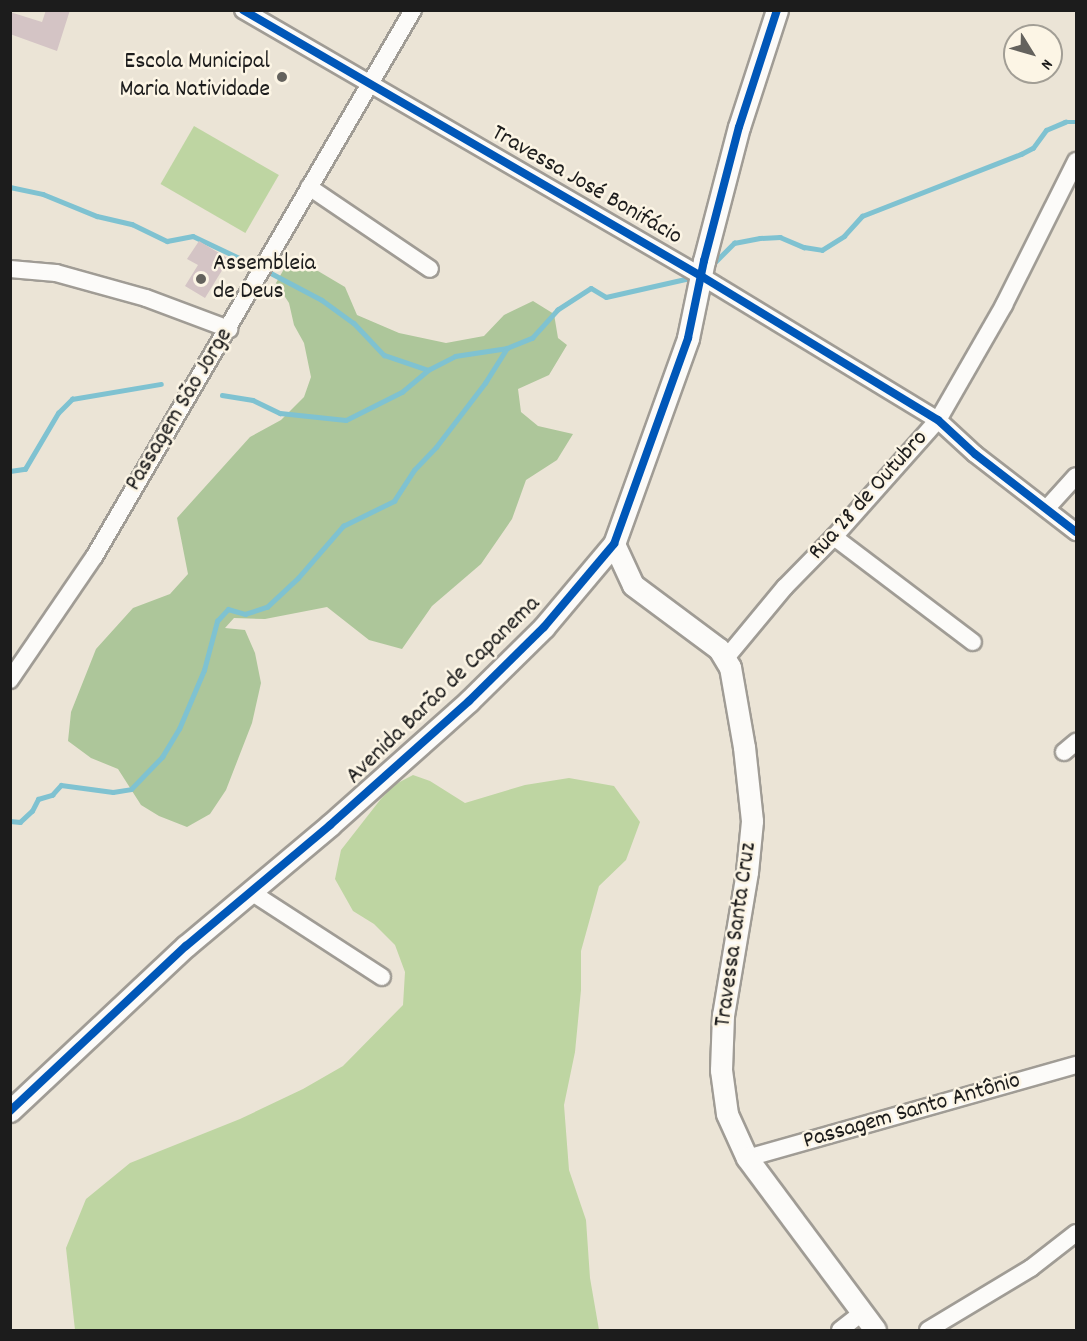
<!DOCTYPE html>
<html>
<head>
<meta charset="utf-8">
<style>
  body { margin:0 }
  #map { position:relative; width:1087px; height:1341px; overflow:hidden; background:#ebe4d6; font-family:Dekko,sans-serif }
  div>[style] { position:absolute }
  .green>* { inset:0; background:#bed5a2; transform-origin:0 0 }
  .forest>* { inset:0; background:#adc69a }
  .stream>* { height:4.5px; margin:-2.25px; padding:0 2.25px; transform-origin:2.25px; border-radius:2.25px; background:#7fc2d1 }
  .building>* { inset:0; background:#d4c4c5 }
  .roads { filter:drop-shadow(2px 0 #a09c95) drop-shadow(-2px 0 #a09c95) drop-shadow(0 2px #a09c95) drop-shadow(0 -2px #a09c95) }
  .minor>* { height:16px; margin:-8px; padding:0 8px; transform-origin:8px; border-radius:8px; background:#fcfbf9 }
  .tertiary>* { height:21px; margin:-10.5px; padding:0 10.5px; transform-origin:10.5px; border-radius:10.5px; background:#fcfbf9 }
  .cycleway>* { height:8px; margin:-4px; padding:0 4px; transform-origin:4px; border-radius:4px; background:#0057b8 }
  .dots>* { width:16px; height:16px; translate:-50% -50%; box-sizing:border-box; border:3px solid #fcf5e5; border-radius:50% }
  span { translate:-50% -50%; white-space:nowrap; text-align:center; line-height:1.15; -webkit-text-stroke:5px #fcf5e5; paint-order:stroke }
  .poi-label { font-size:24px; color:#1c1c1c }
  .right { translate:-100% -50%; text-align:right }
  .left { translate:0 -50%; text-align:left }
  .street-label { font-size:24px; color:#1c1c1c }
  .frame { position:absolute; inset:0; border:12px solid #1c1c1c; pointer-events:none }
  .north { position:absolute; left:1003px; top:24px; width:60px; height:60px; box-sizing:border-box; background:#fcf5e5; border:2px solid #a29e95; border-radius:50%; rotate:127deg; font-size:16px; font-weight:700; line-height:24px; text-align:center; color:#1c1c1c }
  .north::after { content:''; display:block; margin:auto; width:21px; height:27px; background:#64625d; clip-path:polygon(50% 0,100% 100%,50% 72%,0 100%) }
</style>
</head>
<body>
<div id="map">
  <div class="green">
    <i style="left:194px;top:126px;width:98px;height:67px;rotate:30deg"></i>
    <i style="clip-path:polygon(413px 775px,430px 781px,465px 803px,525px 785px,569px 778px,614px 786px,640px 822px,626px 860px,599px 886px,581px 951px,581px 990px,575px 1052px,564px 1105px,569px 1170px,586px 1220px,590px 1278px,599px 1330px,75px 1330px,66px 1248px,86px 1199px,130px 1163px,240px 1119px,303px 1089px,343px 1066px,403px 1005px,405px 972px,395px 945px,374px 924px,353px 911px,335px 879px,341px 850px,380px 800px,394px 785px)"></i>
  </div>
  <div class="forest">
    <i style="clip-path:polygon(284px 269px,318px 271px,345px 287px,357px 315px,399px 333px,446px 343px,484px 336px,504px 315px,533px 301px,554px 314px,558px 338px,567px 345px,549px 375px,518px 389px,521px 412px,538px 426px,573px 434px,557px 460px,526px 480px,512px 519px,481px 564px,432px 606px,402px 649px,369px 640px,327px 607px,265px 619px,234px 618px,225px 628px,245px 630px,255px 653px,261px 683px,252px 723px,226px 790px,210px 814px,187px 827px,159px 816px,141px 805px,118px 769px,91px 758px,68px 741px,71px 712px,96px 649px,133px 608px,170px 594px,188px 574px,177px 518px,250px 437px,281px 420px,304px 397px,311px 377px,304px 343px,294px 325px,289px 303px,276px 283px)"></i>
  </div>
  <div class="stream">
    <i style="left:10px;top:187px;width:34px;rotate:12deg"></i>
    <i style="left:43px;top:194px;width:58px;rotate:22.2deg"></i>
    <i style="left:97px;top:216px;width:36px;rotate:13deg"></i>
    <i style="left:132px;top:224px;width:39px;rotate:26deg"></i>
    <i style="left:167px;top:241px;width:26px;rotate:-11deg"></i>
    <i style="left:193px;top:236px;width:68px;rotate:25.4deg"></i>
    <i style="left:711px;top:266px;width:33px;rotate:-45deg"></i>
    <i style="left:734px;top:243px;width:26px;rotate:-11deg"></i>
    <i style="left:760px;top:238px;width:20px;rotate:-3deg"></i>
    <i style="left:780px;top:237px;width:26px;rotate:23deg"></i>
    <i style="left:804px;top:247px;width:18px;rotate:9deg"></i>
    <i style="left:822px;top:250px;width:26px;rotate:-32deg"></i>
    <i style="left:844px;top:236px;width:27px;rotate:-48deg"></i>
    <i style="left:862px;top:216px;width:171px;rotate:-21.3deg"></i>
    <i style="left:1021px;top:154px;width:13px;rotate:-27deg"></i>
    <i style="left:1033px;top:148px;width:22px;rotate:-54deg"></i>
    <i style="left:1046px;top:130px;width:21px;rotate:-23deg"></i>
    <i style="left:1065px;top:122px;width:11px"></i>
    <i style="left:269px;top:272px;width:60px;rotate:27.8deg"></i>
    <i style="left:322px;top:300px;width:39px;rotate:36deg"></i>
    <i style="left:354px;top:323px;width:44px;rotate:46.8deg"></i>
    <i style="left:384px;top:355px;width:46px;rotate:18.8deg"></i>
    <i style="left:428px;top:370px;width:30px;rotate:-27deg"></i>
    <i style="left:455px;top:356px;width:53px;rotate:-8.7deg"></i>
    <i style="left:222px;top:395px;width:31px;rotate:9deg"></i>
    <i style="left:253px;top:400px;width:30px;rotate:26deg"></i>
    <i style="left:280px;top:413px;width:66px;rotate:6.1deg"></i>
    <i style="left:346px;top:420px;width:63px;rotate:-26.6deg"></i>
    <i style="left:402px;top:392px;width:34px;rotate:-40deg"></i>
    <i style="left:10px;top:471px;width:15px;rotate:-8deg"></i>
    <i style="left:25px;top:469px;width:65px;rotate:-59.5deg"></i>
    <i style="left:58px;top:413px;width:20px;rotate:-45deg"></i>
    <i style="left:72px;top:399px;width:90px;rotate:-9.6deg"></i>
    <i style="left:10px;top:821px;width:10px;rotate:6deg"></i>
    <i style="left:20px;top:822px;width:16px;rotate:-43deg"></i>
    <i style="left:32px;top:811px;width:13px;rotate:-63deg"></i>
    <i style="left:38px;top:799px;width:15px;rotate:-16deg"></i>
    <i style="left:52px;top:795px;width:13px;rotate:-48deg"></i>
    <i style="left:61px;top:785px;width:52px;rotate:7.7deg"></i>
    <i style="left:113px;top:792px;width:18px;rotate:-9deg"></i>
    <i style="left:131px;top:789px;width:45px;rotate:-45.9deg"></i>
    <i style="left:162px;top:757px;width:33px;rotate:-59deg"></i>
    <i style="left:179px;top:729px;width:64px;rotate:-67deg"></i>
    <i style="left:204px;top:670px;width:51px;rotate:-75.1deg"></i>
    <i style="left:217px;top:621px;width:16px;rotate:-47deg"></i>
    <i style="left:228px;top:609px;width:18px;rotate:16deg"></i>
    <i style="left:245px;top:614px;width:23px;rotate:-18deg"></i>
    <i style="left:267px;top:607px;width:42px;rotate:-43.1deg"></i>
    <i style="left:298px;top:578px;width:69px;rotate:-49.1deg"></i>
    <i style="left:343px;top:526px;width:57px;rotate:-26.1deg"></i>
    <i style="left:394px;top:501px;width:37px;rotate:-57deg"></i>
    <i style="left:414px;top:470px;width:32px;rotate:-46deg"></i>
    <i style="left:436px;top:447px;width:81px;rotate:-52.6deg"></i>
    <i style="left:485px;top:383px;width:41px;rotate:-57.8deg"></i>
    <i style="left:507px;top:348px;width:27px;rotate:-22deg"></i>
    <i style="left:532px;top:338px;width:38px;rotate:-48deg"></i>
    <i style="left:557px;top:310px;width:40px;rotate:-32.9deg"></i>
    <i style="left:591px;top:288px;width:17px;rotate:31deg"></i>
    <i style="left:606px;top:297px;width:90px;rotate:-12.8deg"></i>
  </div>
  <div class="building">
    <i style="clip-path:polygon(46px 10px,70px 10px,57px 51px,10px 34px,10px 12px,42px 22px)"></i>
    <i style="clip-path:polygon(199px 241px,229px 259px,205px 298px,185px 286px,198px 265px,187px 259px)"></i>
  </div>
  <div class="roads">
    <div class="minor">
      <i style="left:243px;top:10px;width:530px;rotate:30.15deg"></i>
      <i style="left:701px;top:276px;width:277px;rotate:31.3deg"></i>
      <i style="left:938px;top:420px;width:50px;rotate:42.6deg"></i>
      <i style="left:975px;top:454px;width:128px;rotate:37.7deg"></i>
      <i style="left:309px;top:187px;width:146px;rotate:34.1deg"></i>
      <i style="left:10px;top:269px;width:46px;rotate:5deg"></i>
      <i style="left:56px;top:273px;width:93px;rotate:15.5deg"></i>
      <i style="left:146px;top:298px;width:89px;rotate:20.5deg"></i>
      <i style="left:1047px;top:508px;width:43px;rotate:-47.8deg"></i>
      <i style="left:834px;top:537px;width:174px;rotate:37.1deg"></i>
      <i style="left:726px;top:658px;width:92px;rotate:-50.3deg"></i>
      <i style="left:785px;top:587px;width:70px;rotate:-45.6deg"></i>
      <i style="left:834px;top:537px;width:157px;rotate:-48.4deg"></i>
      <i style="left:938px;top:420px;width:133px;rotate:-60.1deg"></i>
      <i style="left:1004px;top:305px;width:161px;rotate:-63.4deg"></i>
      <i style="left:10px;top:680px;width:149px;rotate:-55.7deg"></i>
      <i style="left:94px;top:557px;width:633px;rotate:-59.75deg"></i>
      <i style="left:1064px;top:752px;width:16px;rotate:-40deg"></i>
      <i style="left:251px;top:892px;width:156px;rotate:33deg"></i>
      <i style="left:747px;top:1158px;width:342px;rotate:-15.8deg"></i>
      <i style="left:840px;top:1330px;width:28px;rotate:-38deg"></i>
      <i style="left:928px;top:1330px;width:120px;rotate:-31deg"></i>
      <i style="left:1031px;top:1268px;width:57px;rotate:-37.9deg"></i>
    </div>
    <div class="tertiary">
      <i style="left:614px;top:544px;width:45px;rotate:65.1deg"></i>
      <i style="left:633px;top:585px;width:107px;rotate:36.7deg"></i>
      <i style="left:719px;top:649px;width:21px;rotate:59deg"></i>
      <i style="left:730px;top:667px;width:81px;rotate:80.1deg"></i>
      <i style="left:744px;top:747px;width:74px;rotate:83.8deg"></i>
      <i style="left:752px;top:821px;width:51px;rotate:95.6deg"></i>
      <i style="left:747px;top:872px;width:145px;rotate:99.5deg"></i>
      <i style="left:723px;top:1015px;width:55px;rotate:92.1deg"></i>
      <i style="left:721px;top:1070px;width:44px;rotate:82.2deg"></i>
      <i style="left:727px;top:1114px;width:48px;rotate:65.6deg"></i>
      <i style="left:747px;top:1158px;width:214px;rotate:53.3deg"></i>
      <i style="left:10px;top:1111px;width:241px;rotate:-43.2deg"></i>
      <i style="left:186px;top:946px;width:188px;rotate:-40deg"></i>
      <i style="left:330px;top:825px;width:186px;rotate:-41.7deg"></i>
      <i style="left:469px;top:701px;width:105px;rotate:-44.6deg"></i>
      <i style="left:544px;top:627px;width:109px;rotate:-49.9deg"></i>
      <i style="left:614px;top:544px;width:219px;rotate:-70.2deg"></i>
      <i style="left:688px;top:338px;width:79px;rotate:-78.3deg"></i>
      <i style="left:704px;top:261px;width:138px;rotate:-75.4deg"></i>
      <i style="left:739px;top:127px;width:123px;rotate:-72deg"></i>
    </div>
  </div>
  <div class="cycleway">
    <i style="left:243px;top:10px;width:530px;rotate:30.15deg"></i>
    <i style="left:701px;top:276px;width:277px;rotate:31.3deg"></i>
    <i style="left:938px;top:420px;width:50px;rotate:42.6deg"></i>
    <i style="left:975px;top:454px;width:128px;rotate:37.7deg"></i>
    <i style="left:10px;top:1111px;width:241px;rotate:-43.2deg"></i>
    <i style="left:186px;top:946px;width:188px;rotate:-40deg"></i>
    <i style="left:330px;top:825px;width:186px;rotate:-41.7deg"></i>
    <i style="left:469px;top:701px;width:105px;rotate:-44.6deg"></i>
    <i style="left:544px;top:627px;width:109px;rotate:-49.9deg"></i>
    <i style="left:614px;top:544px;width:219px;rotate:-70.2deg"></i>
    <i style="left:688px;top:338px;width:79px;rotate:-78.3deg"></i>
    <i style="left:704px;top:261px;width:138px;rotate:-75.4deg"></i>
    <i style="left:739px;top:127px;width:123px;rotate:-72deg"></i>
  </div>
  <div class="dots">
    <i style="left:282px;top:77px;background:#64625d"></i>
    <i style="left:201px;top:279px;background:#64625d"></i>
  </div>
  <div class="poi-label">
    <span class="right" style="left:270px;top:77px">Escola Municipal<br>Maria Natividade</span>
    <span class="left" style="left:213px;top:279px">Assembleia<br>de Deus</span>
  </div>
  <div class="street-label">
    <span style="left:586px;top:186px;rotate:30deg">Travessa José Bonifácio</span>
    <span style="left:180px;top:410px;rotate:-59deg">Passagem São Jorge</span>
    <span style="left:869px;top:496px;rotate:-48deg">Rua 28 de Outubro</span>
    <span style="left:444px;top:691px;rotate:-44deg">Avenida Barão de Capanema</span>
    <span style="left:737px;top:935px;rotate:-82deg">Travessa Santa Cruz</span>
    <span style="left:912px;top:1112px;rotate:-16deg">Passagem Santo Antônio</span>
  </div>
  <div class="frame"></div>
  <div class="north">N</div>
</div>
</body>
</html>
